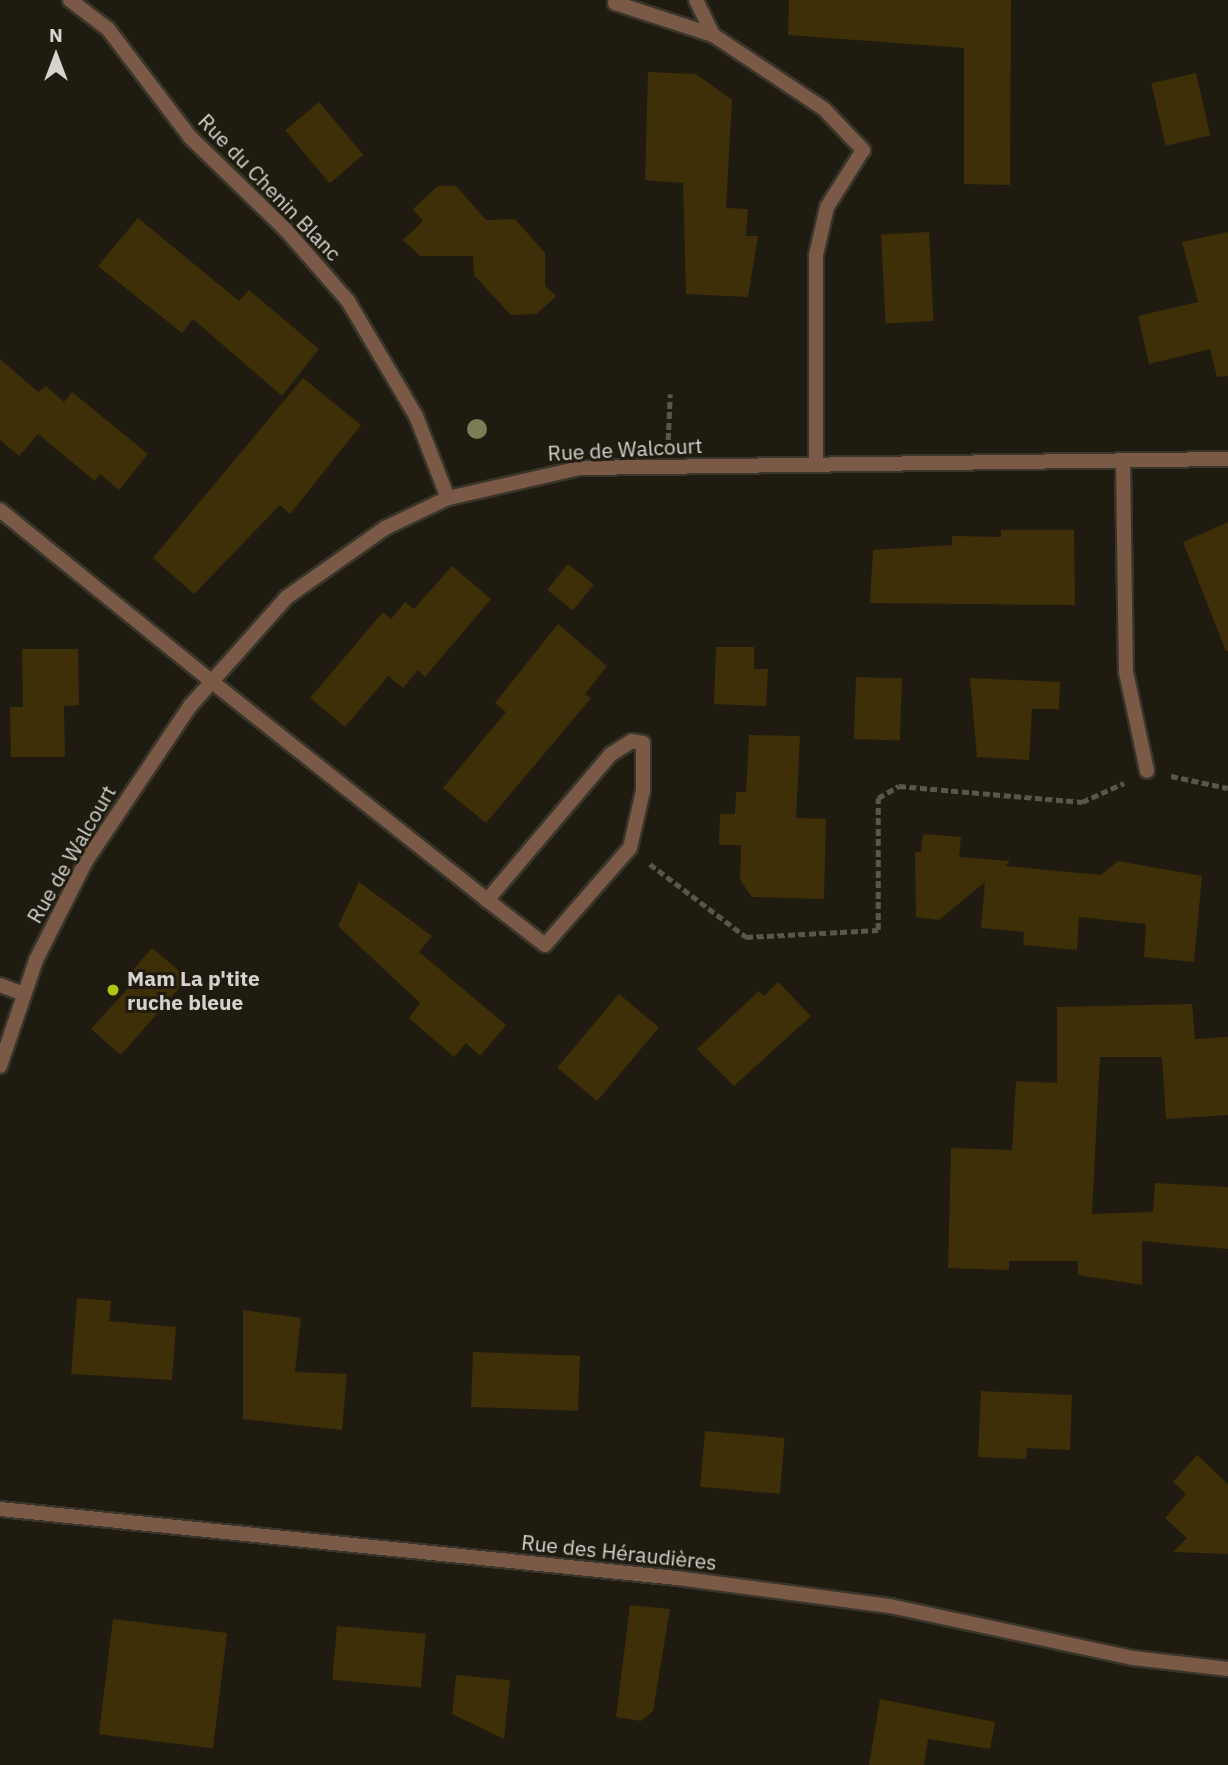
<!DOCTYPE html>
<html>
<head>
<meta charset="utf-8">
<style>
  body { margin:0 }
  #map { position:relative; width:1228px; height:1765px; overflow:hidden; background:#1f1b10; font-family:"IBM Plex Sans",sans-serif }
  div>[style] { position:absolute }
  .building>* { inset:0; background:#3e2f08; transform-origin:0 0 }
  .path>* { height:4.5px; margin-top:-2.25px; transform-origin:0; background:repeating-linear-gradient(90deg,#59564c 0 7px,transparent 0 10.5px) }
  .roads { filter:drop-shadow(2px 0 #39352a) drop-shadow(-2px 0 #39352a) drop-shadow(0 2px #39352a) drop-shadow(0 -2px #39352a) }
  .service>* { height:14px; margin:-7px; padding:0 7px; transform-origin:7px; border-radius:7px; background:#7b5947 }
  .minor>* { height:14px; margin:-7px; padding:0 7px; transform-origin:7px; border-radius:7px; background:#7b5947 }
  .tertiary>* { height:14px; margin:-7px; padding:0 7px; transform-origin:7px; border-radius:7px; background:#7b5947 }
  .trees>* { width:20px; height:20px; margin:-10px; border-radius:50%; background:#7a7d55 }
  .dots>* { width:19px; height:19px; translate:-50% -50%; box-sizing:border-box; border:4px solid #1f1b10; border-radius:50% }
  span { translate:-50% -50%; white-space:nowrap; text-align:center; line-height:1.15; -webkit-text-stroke:6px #1f1b10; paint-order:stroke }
  .street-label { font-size:21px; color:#d6d3cc }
  .poi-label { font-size:21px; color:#d6d3cc; font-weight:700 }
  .left { translate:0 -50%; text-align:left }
  .north { position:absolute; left:21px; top:21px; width:70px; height:70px; -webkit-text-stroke:5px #1f1b10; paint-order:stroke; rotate:0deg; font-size:19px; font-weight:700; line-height:28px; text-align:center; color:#d6d3cc }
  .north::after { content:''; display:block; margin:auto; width:24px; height:32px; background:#d6d3cc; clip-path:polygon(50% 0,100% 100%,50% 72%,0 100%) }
</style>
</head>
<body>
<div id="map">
  <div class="building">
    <i style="clip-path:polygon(789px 0,1011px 0,1010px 185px,964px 184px,964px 48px,788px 35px)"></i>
    <i style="clip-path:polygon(648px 72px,696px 74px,732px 100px,726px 208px,748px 209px,746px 236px,758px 236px,748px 297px,686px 294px,683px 183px,645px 180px)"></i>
    <i style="left:1196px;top:73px;width:64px;height:46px;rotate:77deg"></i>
    <i style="left:319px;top:102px;width:69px;height:44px;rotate:50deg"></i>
    <i style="clip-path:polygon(438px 186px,456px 186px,486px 220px,515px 219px,545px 253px,545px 286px,556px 296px,537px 314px,511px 315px,474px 275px,473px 256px,420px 256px,403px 240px,423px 221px,413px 209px)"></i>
    <i style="clip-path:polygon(138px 218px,239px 301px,249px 290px,319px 349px,282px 396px,193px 319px,182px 333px,98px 266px)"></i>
    <i style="left:929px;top:232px;width:89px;height:48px;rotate:87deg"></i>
    <i style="clip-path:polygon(1228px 232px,1228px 376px,1217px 377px,1210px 349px,1149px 364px,1138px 316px,1198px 302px,1182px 242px)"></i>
    <i style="clip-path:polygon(0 359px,38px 392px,46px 386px,64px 402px,72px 392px,148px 454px,119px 490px,100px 474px,95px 481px,38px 434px,19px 456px,0 440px)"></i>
    <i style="clip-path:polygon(303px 378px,361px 425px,290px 514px,280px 505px,194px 594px,153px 558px)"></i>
    <i style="clip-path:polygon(1228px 522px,1228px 651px,1226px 651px,1183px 542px)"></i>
    <i style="clip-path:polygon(1001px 530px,1074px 530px,1075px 605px,870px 603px,873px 550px,952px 545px,952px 536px,1001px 537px)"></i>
    <i style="left:568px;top:564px;width:33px;height:33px;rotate:39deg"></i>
    <i style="clip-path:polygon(452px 566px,491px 599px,425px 677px,418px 670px,403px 688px,388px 676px,345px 727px,310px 698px,383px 612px,391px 619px,405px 602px,414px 609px)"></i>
    <i style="clip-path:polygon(558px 624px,607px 666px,585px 694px,591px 698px,486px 823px,443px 788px,506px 712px,495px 703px)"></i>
    <i style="clip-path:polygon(716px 647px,754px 647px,754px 669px,768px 669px,766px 706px,714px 704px)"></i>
    <i style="clip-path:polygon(22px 649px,78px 649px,79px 705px,64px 706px,65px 757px,11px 757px,10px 707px,23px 707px)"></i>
    <i style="left:856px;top:677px;width:46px;height:62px;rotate:2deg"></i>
    <i style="clip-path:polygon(970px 678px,1060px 682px,1059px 709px,1032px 709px,1029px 760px,977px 757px)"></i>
    <i style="clip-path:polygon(749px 735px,800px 736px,796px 818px,826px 819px,824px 899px,752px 897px,740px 880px,741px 845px,719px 845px,720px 814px,735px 814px,736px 792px,746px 792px)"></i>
    <i style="clip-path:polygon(923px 834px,961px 837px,959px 857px,1010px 861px,1005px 866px,1101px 875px,1118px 861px,1202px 876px,1194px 962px,1144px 957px,1146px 924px,1079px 917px,1077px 950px,1023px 945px,1024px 932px,981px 928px,985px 882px,939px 920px,916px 917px,915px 852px,921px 852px)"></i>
    <i style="clip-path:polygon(359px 882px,432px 936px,419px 952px,506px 1025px,480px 1056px,466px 1043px,454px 1057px,409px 1018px,420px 1003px,338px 926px)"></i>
    <i style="clip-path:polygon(152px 948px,188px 978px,121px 1055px,91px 1029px,131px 985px,124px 980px)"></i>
    <i style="clip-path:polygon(778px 982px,811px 1016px,734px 1086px,697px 1049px,759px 991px,764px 996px)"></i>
    <i style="left:619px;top:994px;width:52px;height:96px;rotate:40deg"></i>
    <i style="clip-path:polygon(1192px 1004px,1195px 1039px,1228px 1037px,1228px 1115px,1166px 1119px,1162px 1057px,1100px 1057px,1092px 1214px,1153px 1212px,1155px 1183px,1228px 1187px,1228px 1249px,1142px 1241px,1142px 1285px,1078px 1275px,1078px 1261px,1009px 1261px,1009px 1270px,948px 1268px,951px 1148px,1012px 1150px,1016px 1081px,1057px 1083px,1057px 1007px)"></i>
    <i style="clip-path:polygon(77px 1298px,111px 1301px,109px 1321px,176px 1327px,172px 1380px,71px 1374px)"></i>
    <i style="clip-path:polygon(243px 1310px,301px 1318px,295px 1372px,347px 1374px,342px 1430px,243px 1419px)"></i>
    <i style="left:473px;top:1352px;width:107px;height:55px;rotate:2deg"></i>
    <i style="clip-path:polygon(981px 1391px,1072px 1395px,1070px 1450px,1027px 1448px,1026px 1459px,978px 1457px)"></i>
    <i style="left:705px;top:1431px;width:80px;height:56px;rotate:5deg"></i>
    <i style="clip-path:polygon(1197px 1455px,1228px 1484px,1228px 1554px,1173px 1552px,1187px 1538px,1165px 1518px,1186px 1494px,1173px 1482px)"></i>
    <i style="clip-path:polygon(630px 1605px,670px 1609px,653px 1711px,641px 1721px,616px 1717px)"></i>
    <i style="left:113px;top:1619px;width:115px;height:116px;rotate:7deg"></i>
    <i style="left:337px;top:1626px;width:89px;height:54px;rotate:5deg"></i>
    <i style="clip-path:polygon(456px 1675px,510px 1680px,504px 1739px,452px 1714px)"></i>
    <i style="clip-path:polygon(880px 1699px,995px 1722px,990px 1749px,928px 1739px,924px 1765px,869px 1765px)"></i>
  </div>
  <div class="path">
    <i style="left:668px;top:440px;width:46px;rotate:-87.5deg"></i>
    <i style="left:1171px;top:776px;width:58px;rotate:11.9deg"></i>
    <i style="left:650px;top:864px;width:121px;rotate:37.2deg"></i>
    <i style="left:746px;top:937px;width:132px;rotate:-3deg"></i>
    <i style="left:878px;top:930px;width:132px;rotate:-90deg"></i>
    <i style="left:878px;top:798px;width:24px;rotate:-30deg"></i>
    <i style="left:899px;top:786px;width:184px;rotate:5deg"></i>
    <i style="left:1082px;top:802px;width:46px;rotate:-24.3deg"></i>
  </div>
  <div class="roads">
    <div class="service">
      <i style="left:696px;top:0;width:39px;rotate:64deg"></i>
      <i style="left:615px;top:3px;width:103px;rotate:18.1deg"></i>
      <i style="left:713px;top:35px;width:133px;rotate:33.7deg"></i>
      <i style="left:824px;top:109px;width:57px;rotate:46.4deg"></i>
      <i style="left:0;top:985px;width:26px;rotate:21deg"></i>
    </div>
    <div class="minor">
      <i style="left:70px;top:0;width:48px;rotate:37.3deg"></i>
      <i style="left:108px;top:29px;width:136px;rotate:52.8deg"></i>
      <i style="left:190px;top:137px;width:132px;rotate:44.1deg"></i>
      <i style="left:285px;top:229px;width:96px;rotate:48.8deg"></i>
      <i style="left:348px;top:301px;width:134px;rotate:59.4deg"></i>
      <i style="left:416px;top:416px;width:88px;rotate:68.7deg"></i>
      <i style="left:1123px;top:461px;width:211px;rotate:89.2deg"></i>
      <i style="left:1126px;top:672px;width:101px;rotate:78deg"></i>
      <i style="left:816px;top:463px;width:208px;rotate:-90deg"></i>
      <i style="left:816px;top:255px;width:49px;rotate:-77.1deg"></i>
      <i style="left:827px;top:207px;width:67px;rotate:-57.7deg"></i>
      <i style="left:0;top:510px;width:272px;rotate:39deg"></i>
      <i style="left:211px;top:681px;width:352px;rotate:38.4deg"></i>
      <i style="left:487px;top:900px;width:73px;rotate:37.8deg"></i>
      <i style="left:545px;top:945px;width:129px;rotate:-48.8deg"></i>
      <i style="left:630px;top:848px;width:58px;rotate:-77.2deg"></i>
      <i style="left:643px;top:791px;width:48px;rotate:-90deg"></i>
      <i style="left:643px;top:743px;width:11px;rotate:-170deg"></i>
      <i style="left:632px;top:741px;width:25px;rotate:148deg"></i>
      <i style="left:611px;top:754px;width:192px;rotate:130.3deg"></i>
      <i style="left:0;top:1066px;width:112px;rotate:-71.2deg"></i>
      <i style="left:36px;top:960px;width:111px;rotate:-63.2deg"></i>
      <i style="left:86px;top:861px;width:188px;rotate:-56.1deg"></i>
      <i style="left:191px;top:705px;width:144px;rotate:-48.4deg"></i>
      <i style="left:287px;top:597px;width:120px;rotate:-35.1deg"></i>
      <i style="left:385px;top:528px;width:70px;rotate:-25.5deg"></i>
      <i style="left:448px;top:498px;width:135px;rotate:-12.8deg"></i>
      <i style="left:580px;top:468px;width:648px;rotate:-0.8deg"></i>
    </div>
    <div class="tertiary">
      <i style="left:0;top:1509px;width:681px;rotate:5.82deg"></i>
      <i style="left:677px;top:1578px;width:215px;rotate:7.5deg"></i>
      <i style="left:890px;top:1606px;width:249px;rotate:12.1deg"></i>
      <i style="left:1133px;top:1658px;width:96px;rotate:6.6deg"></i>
    </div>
  </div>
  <div class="trees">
    <i style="left:477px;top:429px"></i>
  </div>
  <div class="dots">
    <i style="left:113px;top:990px;background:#adc60f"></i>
  </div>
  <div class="street-label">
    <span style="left:270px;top:187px;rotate:46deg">Rue du Chenin Blanc</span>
    <span style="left:625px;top:449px;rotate:-3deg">Rue de Walcourt</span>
    <span style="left:71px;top:854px;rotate:-60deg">Rue de Walcourt</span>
    <span style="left:619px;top:1552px;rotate:6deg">Rue des Héraudières</span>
  </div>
  <div class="poi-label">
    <span class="left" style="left:127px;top:990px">Mam La p'tite<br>ruche bleue</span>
  </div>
  <div class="north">N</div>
</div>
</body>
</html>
